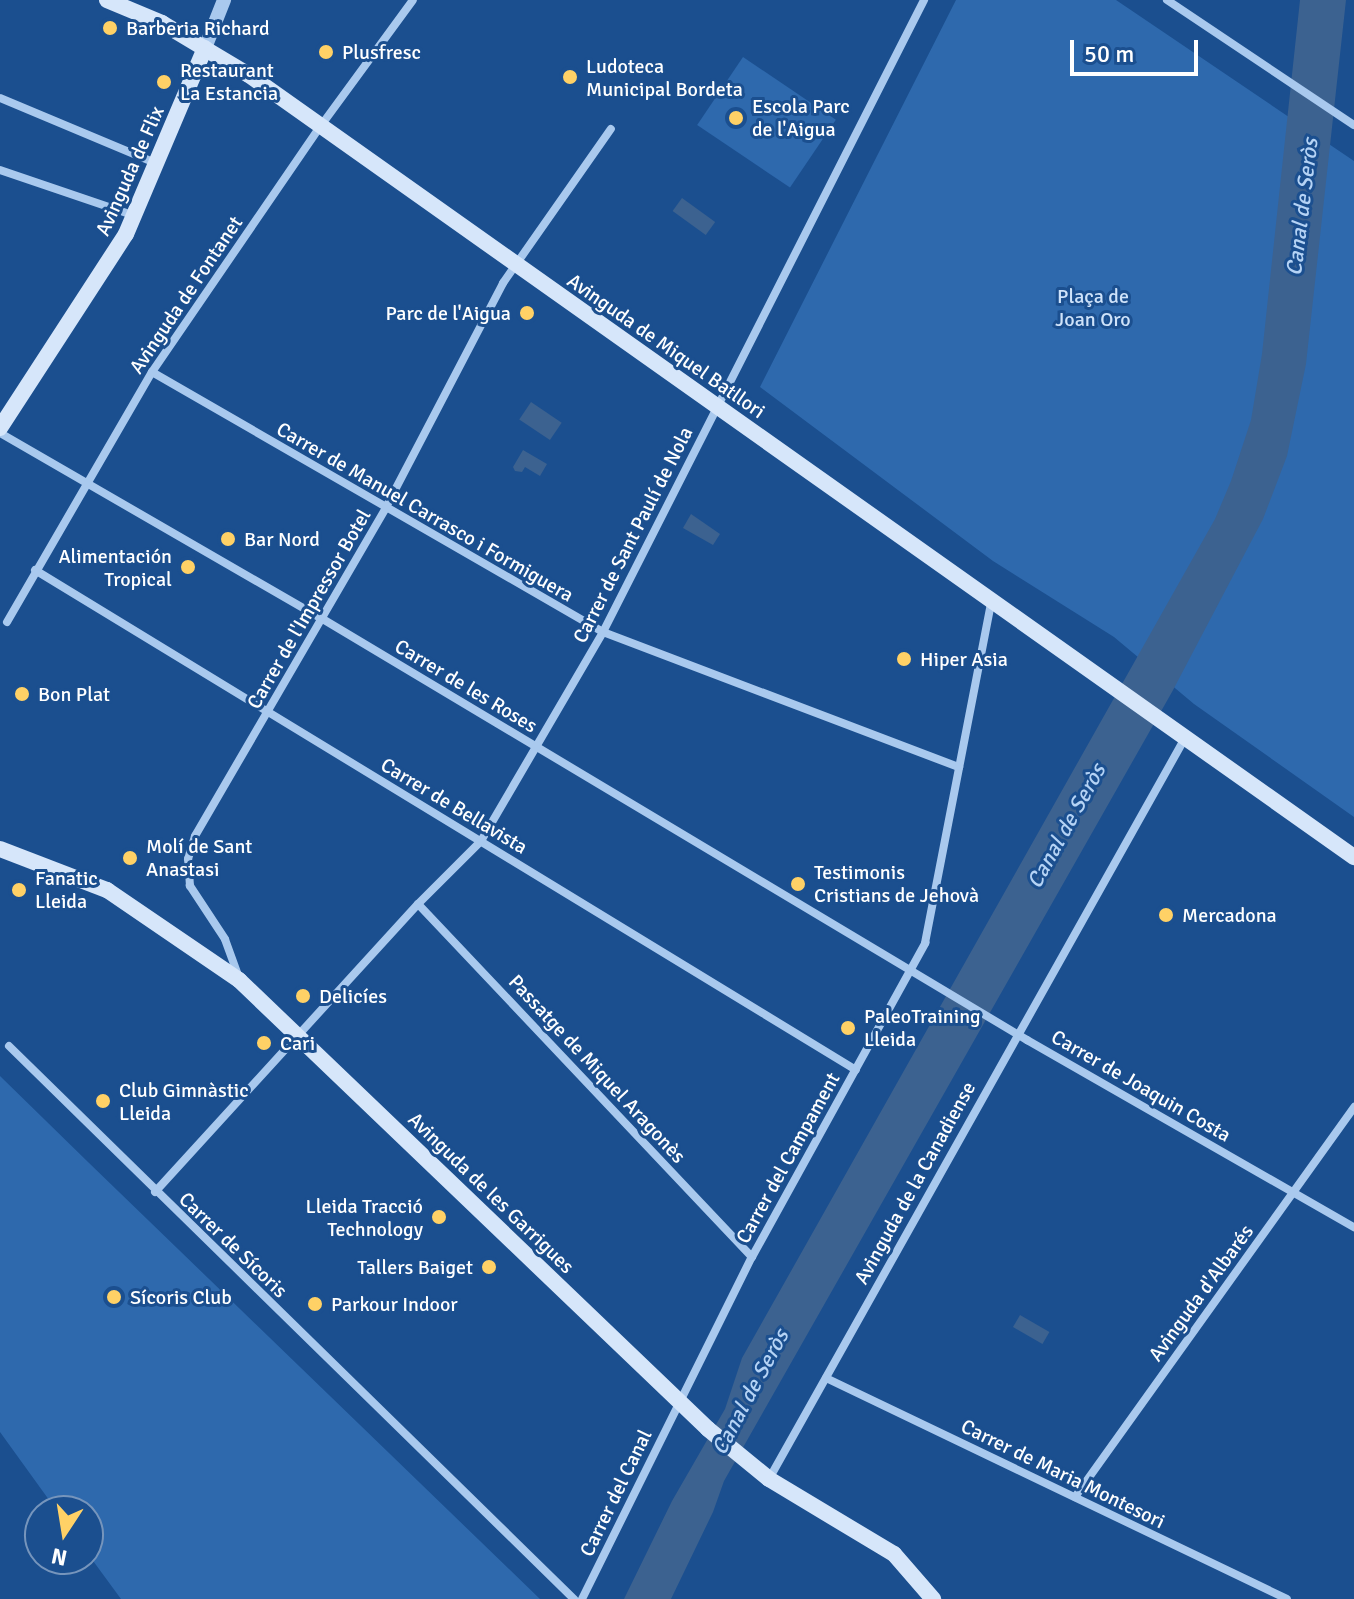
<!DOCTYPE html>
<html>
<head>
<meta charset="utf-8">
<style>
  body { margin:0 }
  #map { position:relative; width:1354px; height:1599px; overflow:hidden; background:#1b4f8f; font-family:Signika,sans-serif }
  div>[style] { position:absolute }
  .green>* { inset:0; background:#2e69ad; transform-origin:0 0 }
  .water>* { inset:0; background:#3c6290; transform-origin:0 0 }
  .minor>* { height:8px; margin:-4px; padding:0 4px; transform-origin:4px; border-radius:4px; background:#a9c9ee }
  .tertiary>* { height:14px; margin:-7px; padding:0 7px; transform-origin:7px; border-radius:7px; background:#a9c9ee }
  .secondary>* { height:16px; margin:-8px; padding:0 8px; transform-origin:8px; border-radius:8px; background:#d6e6fa }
  .dots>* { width:22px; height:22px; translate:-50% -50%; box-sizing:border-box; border:4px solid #1b4f8f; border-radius:50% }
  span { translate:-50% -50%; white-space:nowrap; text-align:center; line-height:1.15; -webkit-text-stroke:6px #1b4f8f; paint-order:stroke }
  .poi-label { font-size:20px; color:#fff }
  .left { translate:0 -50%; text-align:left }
  .right { translate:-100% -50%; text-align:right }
  .street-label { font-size:20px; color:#fff }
  .park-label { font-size:20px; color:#cfe3fa }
  .water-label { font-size:22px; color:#b5d3f5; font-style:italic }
  .north { position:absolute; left:24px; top:1495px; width:80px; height:80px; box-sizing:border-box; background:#1b4f8f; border:2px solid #7695bc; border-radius:50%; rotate:192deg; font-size:22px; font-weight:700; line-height:32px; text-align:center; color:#fff }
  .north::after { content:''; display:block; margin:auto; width:28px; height:36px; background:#ffd166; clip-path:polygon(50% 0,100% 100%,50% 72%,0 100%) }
  .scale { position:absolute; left:1070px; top:40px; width:128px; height:36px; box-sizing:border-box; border:4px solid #fff; border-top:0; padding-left:10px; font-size:24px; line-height:28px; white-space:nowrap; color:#fff; -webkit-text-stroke:6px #1b4f8f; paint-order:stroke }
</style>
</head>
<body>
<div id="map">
  <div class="green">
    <i style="clip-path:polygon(956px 0,1116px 0,1354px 161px,1354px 817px,1194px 704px,1114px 637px,993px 561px,760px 387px)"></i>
    <i style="left:743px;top:57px;width:112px;height:82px;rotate:34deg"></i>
    <i style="clip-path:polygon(0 1076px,88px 1162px,540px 1599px,121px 1599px,88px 1554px,88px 1511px,57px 1511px,0 1432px)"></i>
  </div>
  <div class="water">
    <i style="clip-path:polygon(1300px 0,1346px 0,1306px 364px,1287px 456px,1263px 519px,1172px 692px,724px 1481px,713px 1512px,671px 1599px,624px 1599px,672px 1501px,725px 1409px,742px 1358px,1215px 519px,1231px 481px,1251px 420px,1262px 354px)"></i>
    <i style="left:682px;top:198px;width:41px;height:16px;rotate:36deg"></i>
    <i style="left:531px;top:402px;width:37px;height:21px;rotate:34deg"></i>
    <i style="clip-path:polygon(523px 450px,547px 464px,540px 476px,525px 467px,522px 472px,515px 471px,513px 467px)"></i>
    <i style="clip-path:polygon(691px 514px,720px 534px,713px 545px,683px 528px)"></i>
    <i style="left:1020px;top:1315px;width:34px;height:14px;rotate:30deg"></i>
  </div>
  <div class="minor">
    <i style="left:1167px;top:0;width:225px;rotate:33.8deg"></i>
    <i style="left:0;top:98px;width:171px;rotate:22.7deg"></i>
    <i style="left:0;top:170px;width:143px;rotate:18.8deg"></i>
    <i style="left:152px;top:372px;width:521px;rotate:29.96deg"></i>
    <i style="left:603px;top:632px;width:381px;rotate:20.8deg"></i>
    <i style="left:0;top:433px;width:370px;rotate:30deg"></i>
    <i style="left:321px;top:618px;width:823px;rotate:30.87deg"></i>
    <i style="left:1027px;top:1040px;width:377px;rotate:29.8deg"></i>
    <i style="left:35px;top:570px;width:961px;rotate:31.34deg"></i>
    <i style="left:7px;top:622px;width:289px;rotate:-59.9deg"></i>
    <i style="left:152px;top:372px;width:297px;rotate:-55.6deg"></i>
    <i style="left:320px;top:127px;width:157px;rotate:-53.8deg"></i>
    <i style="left:418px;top:904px;width:486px;rotate:46.6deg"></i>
    <i style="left:238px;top:975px;width:38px;rotate:-110deg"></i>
    <i style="left:225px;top:939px;width:64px;rotate:-123.4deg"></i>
    <i style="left:190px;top:886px;width:27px;rotate:-94deg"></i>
    <i style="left:188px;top:859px;width:24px;rotate:-73deg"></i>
    <i style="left:195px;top:836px;width:378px;rotate:-59.8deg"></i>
    <i style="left:385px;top:509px;width:255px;rotate:-62.4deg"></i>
    <i style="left:503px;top:283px;width:188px;rotate:-55deg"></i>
    <i style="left:9px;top:1046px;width:791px;rotate:44.39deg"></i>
    <i style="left:155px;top:1192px;width:390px;rotate:-47.6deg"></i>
    <i style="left:418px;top:904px;width:89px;rotate:-45deg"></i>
    <i style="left:481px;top:841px;width:242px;rotate:-59.7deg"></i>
    <i style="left:603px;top:632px;width:709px;rotate:-63.07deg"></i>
    <i style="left:826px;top:1378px;width:511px;rotate:25.61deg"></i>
    <i style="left:769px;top:1479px;width:850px;rotate:-60.69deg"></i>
    <i style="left:1075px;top:1497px;width:480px;rotate:-54.4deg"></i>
    <i style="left:582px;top:1599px;width:382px;rotate:-63.6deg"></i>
    <i style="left:752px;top:1257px;width:359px;rotate:-61.1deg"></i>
    <i style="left:925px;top:943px;width:346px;rotate:-79deg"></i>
  </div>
  <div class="tertiary">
    <i style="left:205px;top:48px;width:52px;rotate:-68.4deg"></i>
  </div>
  <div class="secondary">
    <i style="left:107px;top:0;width:60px;rotate:22.7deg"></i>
    <i style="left:162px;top:23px;width:101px;rotate:30.9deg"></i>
    <i style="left:249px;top:75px;width:1354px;rotate:35.29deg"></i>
    <i style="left:0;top:428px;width:231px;rotate:-57deg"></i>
    <i style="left:126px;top:234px;width:202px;rotate:-67deg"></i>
    <i style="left:0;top:849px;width:115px;rotate:21deg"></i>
    <i style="left:107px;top:890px;width:160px;rotate:34.3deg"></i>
    <i style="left:239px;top:980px;width:649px;rotate:43.75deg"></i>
    <i style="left:708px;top:1429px;width:79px;rotate:39.3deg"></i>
    <i style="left:769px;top:1479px;width:146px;rotate:31deg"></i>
    <i style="left:894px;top:1554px;width:60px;rotate:49.1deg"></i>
  </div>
  <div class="dots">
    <i style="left:110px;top:28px;background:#ffd166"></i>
    <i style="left:326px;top:52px;background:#ffd166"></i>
    <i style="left:570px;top:77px;background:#ffd166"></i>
    <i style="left:164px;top:82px;background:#ffd166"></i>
    <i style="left:736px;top:118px;background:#ffd166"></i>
    <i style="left:527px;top:313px;background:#ffd166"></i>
    <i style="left:228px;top:539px;background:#ffd166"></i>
    <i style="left:188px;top:567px;background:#ffd166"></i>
    <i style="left:904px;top:659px;background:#ffd166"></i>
    <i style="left:22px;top:694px;background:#ffd166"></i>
    <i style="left:130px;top:858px;background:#ffd166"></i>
    <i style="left:798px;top:884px;background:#ffd166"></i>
    <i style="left:19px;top:890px;background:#ffd166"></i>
    <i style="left:1166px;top:915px;background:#ffd166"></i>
    <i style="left:303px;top:996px;background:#ffd166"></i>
    <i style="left:848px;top:1028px;background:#ffd166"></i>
    <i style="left:264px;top:1043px;background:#ffd166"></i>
    <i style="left:103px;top:1101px;background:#ffd166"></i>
    <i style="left:439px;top:1217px;background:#ffd166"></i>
    <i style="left:489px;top:1267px;background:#ffd166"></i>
    <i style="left:114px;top:1297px;background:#ffd166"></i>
    <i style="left:315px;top:1304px;background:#ffd166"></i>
  </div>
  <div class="poi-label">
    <span class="left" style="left:126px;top:28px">Barberia Richard</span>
    <span class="left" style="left:342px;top:52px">Plusfresc</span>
    <span class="left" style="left:586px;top:78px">Ludoteca<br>Municipal Bordeta</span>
    <span class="left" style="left:180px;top:82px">Restaurant<br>La Estancia</span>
    <span class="left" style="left:752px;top:118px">Escola Parc<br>de l'Aigua</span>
    <span class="right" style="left:511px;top:313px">Parc de l'Aigua</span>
    <span class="left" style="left:244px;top:539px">Bar Nord</span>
    <span class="right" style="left:172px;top:568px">Alimentación<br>Tropical</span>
    <span class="left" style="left:920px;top:659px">Hiper Asia</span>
    <span class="left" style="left:38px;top:694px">Bon Plat</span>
    <span class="left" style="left:146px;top:858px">Molí de Sant<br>Anastasi</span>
    <span class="left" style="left:814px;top:884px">Testimonis<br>Cristians de Jehovà</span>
    <span class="left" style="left:35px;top:890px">Fanatic<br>Lleida</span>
    <span class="left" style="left:1182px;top:915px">Mercadona</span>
    <span class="left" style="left:319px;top:996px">Delicíes</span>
    <span class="left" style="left:864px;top:1028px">PaleoTraining<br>Lleida</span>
    <span class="left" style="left:280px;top:1043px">Cari</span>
    <span class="left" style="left:119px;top:1102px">Club Gimnàstic<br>Lleida</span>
    <span class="right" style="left:423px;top:1218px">Lleida Tracció<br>Technology</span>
    <span class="right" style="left:473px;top:1267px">Tallers Baiget</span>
    <span class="left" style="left:130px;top:1297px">Sícoris Club</span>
    <span class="left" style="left:331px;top:1304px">Parkour Indoor</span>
  </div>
  <div class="street-label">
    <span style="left:130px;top:171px;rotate:-66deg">Avinguda de Flix</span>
    <span style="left:186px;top:295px;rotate:-56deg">Avinguda de Fontanet</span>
    <span style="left:666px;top:346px;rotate:35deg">Avinguda de Miquel Batllori</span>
    <span style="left:425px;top:512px;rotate:30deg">Carrer de Manuel Carrasco i Formiguera</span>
    <span style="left:633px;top:535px;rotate:-63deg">Carrer de Sant Paulí de Nola</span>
    <span style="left:309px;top:609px;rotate:-60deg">Carrer de l'Impressor Botel</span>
    <span style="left:466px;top:686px;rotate:31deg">Carrer de les Roses</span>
    <span style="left:454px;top:806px;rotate:31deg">Carrer de Bellavista</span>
    <span style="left:597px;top:1069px;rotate:47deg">Passatge de Miquel Aragonès</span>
    <span style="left:1141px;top:1086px;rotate:30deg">Carrer de Joaquin Costa</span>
    <span style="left:788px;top:1158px;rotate:-61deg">Carrer del Campament</span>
    <span style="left:915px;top:1183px;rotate:-61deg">Avinguda de la Canadiense</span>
    <span style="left:491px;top:1193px;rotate:44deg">Avinguda de les Garrigues</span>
    <span style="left:233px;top:1245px;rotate:44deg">Carrer de Sícoris</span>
    <span style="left:1201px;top:1293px;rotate:-54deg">Avinguda d'Albarés</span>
    <span style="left:1063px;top:1474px;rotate:26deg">Carrer de Maria Montesori</span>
    <span style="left:616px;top:1493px;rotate:-64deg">Carrer del Canal</span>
  </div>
  <div class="park-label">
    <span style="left:1093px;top:308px">Plaça de<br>Joan Oro</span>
  </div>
  <div class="water-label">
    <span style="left:1302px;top:207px;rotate:-83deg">Canal de Seròs</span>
    <span style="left:1066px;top:826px;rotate:-61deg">Canal de Seròs</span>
    <span style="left:750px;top:1392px;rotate:-62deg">Canal de Seròs</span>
  </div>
  <div class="north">N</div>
  <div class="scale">50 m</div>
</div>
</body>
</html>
